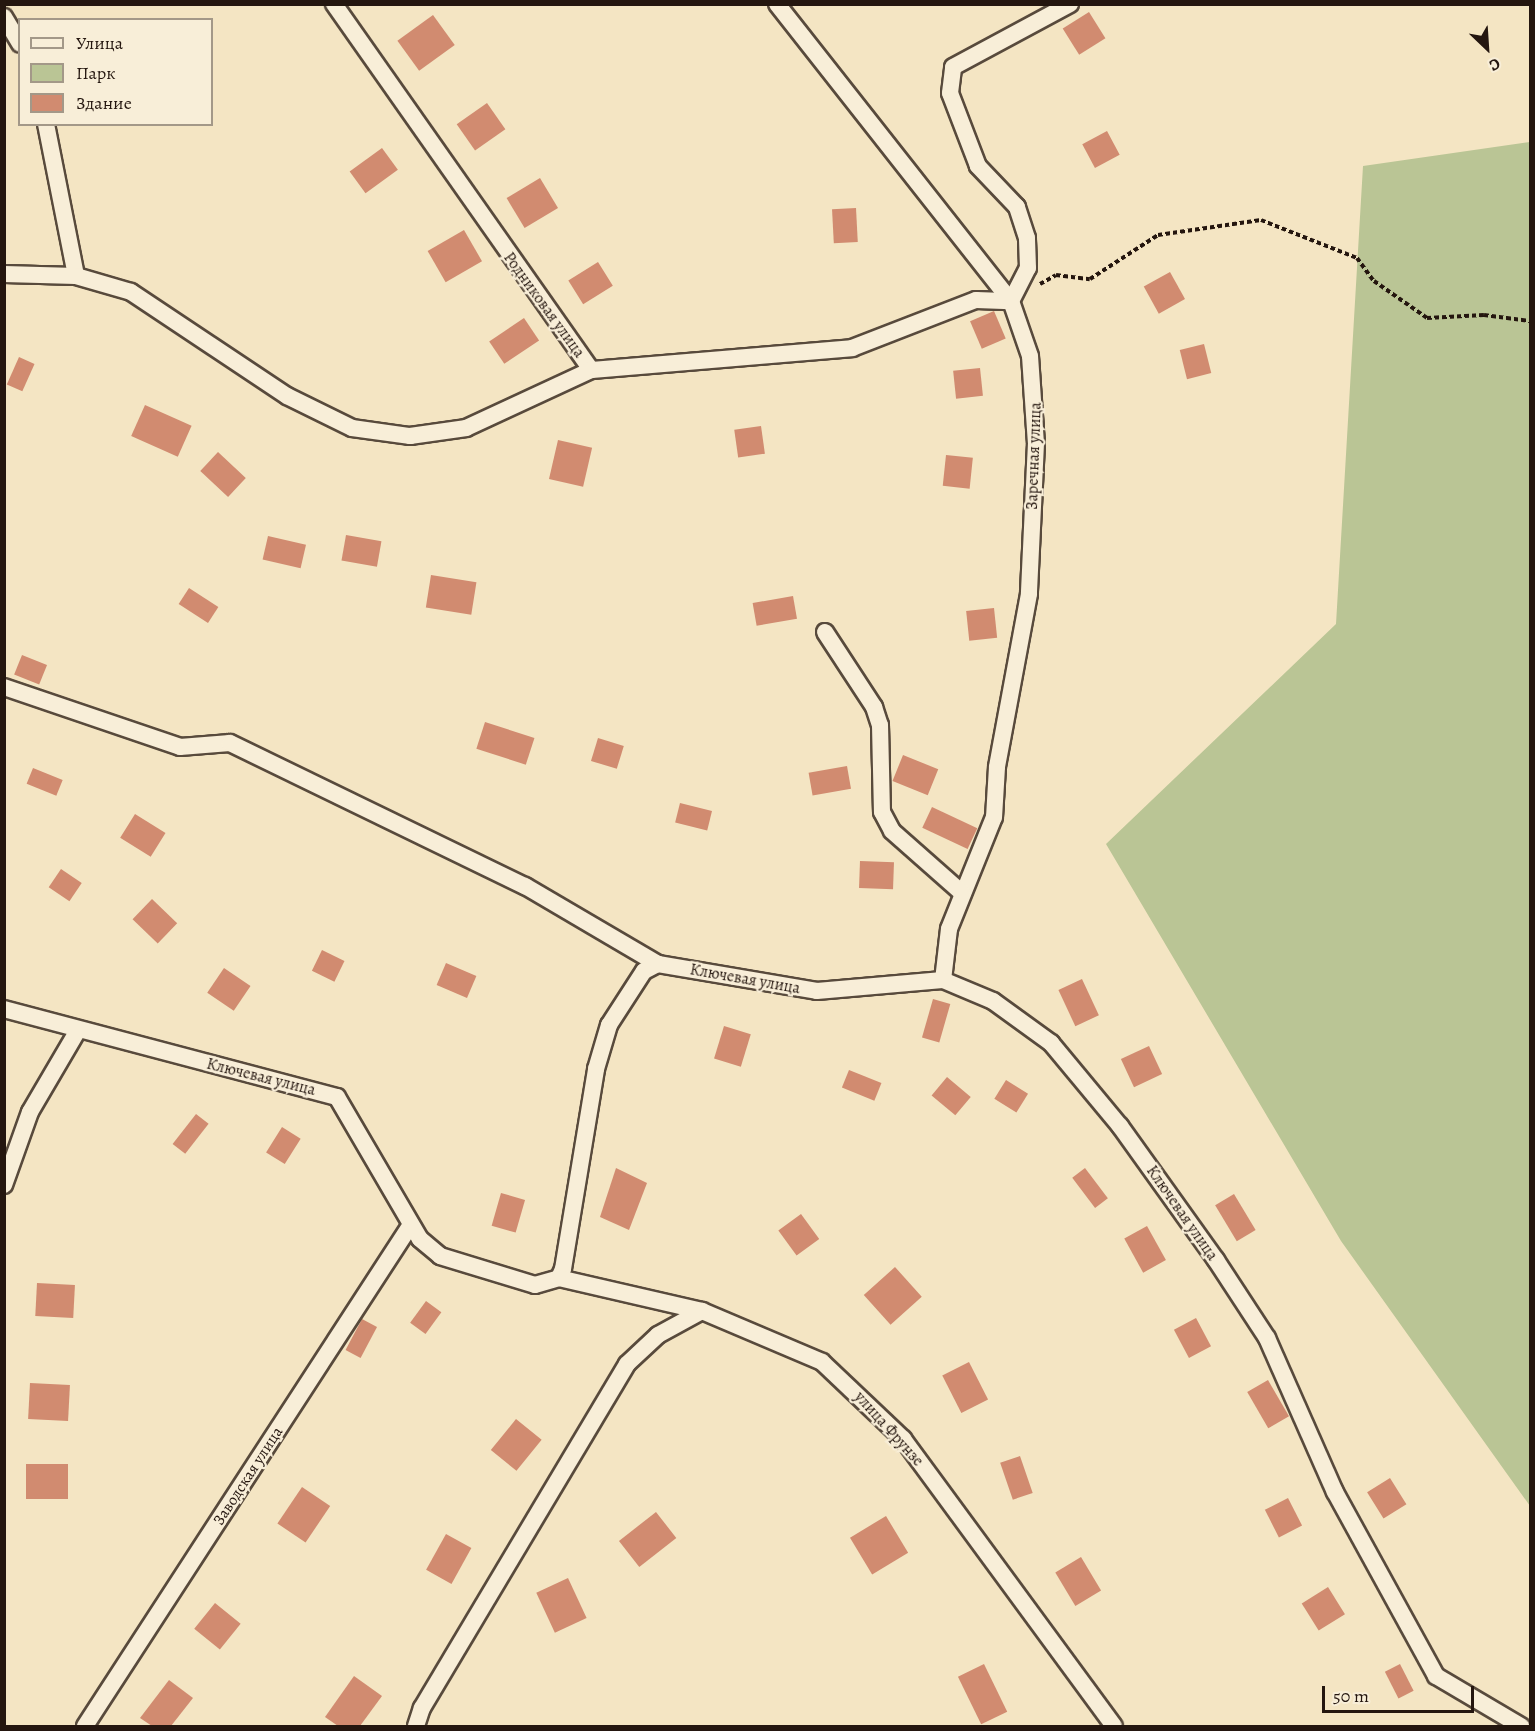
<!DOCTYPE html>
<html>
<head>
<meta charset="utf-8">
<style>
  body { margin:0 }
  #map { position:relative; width:1535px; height:1731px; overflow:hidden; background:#f4e5c3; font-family:Alegreya,serif }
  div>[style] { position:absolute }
  .green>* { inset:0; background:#bac595 }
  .building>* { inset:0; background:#d18b70; transform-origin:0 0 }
  .path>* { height:4px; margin-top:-2px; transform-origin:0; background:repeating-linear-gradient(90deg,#24160f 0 4.5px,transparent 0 7.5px) }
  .roads { filter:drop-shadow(2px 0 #584a3c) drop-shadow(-2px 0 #584a3c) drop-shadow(0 2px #584a3c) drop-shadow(0 -2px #584a3c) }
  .minor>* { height:16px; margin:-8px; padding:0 8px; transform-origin:8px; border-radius:8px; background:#f8eed8 }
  span { translate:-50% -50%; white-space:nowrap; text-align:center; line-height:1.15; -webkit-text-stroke:4.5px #f8eed8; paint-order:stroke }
  .street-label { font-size:16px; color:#24160f }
  .frame { position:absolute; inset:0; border:6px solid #24160f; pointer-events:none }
  .legend { position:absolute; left:18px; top:18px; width:195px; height:108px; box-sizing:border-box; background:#f8eed8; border:2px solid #a39888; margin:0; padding:8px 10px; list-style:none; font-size:18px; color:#24160f }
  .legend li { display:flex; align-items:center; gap:12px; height:30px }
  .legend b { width:30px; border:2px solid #a39888 }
  .north { position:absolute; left:1457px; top:18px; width:60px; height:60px; -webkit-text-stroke:4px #f8eed8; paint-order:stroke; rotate:155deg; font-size:16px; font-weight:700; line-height:24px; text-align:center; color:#24160f }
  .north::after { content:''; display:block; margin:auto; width:21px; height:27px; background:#24160f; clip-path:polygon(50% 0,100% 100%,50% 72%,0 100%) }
  .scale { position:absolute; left:1322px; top:1686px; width:152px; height:27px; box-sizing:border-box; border:3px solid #24160f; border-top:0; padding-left:8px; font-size:18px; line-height:21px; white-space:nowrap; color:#24160f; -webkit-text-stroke:4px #f8eed8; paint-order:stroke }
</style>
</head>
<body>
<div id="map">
  <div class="green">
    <i style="clip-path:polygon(1530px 142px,1530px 1506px,1341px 1241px,1106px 844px,1336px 624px,1363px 166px)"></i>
  </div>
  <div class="building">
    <i style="left:1089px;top:12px;width:31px;height:31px;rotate:58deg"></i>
    <i style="left:433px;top:15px;width:37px;height:44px;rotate:54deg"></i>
    <i style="left:487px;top:103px;width:32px;height:37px;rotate:55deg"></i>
    <i style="left:1107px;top:131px;width:27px;height:28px;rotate:62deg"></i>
    <i style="left:382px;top:148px;width:27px;height:40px;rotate:54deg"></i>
    <i style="left:540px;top:178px;width:35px;height:39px;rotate:59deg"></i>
    <i style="left:856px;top:208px;width:34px;height:24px;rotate:87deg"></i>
    <i style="left:464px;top:230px;width:36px;height:42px;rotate:60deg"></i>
    <i style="left:598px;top:262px;width:28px;height:35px;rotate:58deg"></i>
    <i style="left:1170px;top:272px;width:31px;height:30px;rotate:61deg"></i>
    <i style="left:994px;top:311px;width:30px;height:26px;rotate:67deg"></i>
    <i style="left:524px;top:318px;width:27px;height:42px;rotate:56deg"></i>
    <i style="left:1204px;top:344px;width:30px;height:25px;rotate:76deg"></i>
    <i style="left:19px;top:357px;width:17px;height:30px;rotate:24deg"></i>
    <i style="left:980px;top:368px;width:28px;height:27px;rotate:84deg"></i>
    <i style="left:145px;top:405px;width:51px;height:34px;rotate:24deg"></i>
    <i style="left:761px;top:426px;width:28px;height:27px;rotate:82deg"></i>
    <i style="left:558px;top:440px;width:35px;height:40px;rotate:13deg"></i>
    <i style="left:218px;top:452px;width:38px;height:26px;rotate:43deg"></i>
    <i style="left:946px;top:455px;width:27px;height:31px;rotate:6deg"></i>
    <i style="left:346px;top:535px;width:36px;height:26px;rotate:10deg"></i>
    <i style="left:268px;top:536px;width:39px;height:24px;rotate:13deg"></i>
    <i style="left:431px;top:575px;width:46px;height:33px;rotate:9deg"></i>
    <i style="left:189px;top:588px;width:35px;height:19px;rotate:33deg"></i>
    <i style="left:793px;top:596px;width:23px;height:41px;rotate:80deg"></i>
    <i style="left:994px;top:608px;width:30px;height:28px;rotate:84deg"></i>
    <i style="left:22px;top:655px;width:27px;height:21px;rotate:22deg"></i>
    <i style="left:485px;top:722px;width:52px;height:28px;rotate:18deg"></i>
    <i style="left:598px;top:738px;width:27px;height:24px;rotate:17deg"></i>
    <i style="left:903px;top:755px;width:38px;height:28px;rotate:22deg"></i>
    <i style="left:847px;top:766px;width:23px;height:39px;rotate:80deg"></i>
    <i style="left:33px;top:768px;width:32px;height:17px;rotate:22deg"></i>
    <i style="left:680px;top:803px;width:33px;height:20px;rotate:14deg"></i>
    <i style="left:932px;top:807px;width:50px;height:23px;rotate:25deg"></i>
    <i style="left:135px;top:814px;width:36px;height:28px;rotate:32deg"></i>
    <i style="left:860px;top:861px;width:34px;height:27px;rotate:2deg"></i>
    <i style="left:61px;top:869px;width:25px;height:22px;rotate:34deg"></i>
    <i style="left:152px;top:899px;width:35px;height:28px;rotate:44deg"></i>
    <i style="left:322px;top:950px;width:25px;height:23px;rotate:26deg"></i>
    <i style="left:446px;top:963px;width:33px;height:24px;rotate:23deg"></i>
    <i style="left:224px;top:968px;width:32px;height:30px;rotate:34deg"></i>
    <i style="left:1082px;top:979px;width:40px;height:26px;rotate:65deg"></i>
    <i style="left:933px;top:999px;width:18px;height:40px;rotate:16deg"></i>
    <i style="left:724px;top:1026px;width:28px;height:34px;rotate:17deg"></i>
    <i style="left:1149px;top:1046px;width:31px;height:31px;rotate:65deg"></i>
    <i style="left:849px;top:1070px;width:35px;height:19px;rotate:22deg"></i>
    <i style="left:947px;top:1077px;width:31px;height:24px;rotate:40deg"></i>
    <i style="left:1006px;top:1080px;width:26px;height:22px;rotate:32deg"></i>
    <i style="left:196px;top:1114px;width:16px;height:38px;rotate:38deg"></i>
    <i style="left:282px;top:1127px;width:22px;height:30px;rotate:32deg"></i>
    <i style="clip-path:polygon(616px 1168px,647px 1183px,629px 1230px,600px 1217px)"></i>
    <i style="left:1085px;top:1168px;width:38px;height:16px;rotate:53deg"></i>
    <i style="left:501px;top:1193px;width:25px;height:34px;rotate:16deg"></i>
    <i style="left:1234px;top:1194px;width:42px;height:22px;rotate:59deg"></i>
    <i style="left:801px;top:1214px;width:31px;height:28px;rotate:54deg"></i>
    <i style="left:1147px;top:1226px;width:39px;height:26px;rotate:61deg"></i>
    <i style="left:895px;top:1267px;width:40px;height:42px;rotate:48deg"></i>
    <i style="left:37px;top:1283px;width:38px;height:33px;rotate:3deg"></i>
    <i style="left:426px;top:1301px;width:19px;height:27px;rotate:36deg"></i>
    <i style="left:1196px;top:1318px;width:32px;height:25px;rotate:62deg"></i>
    <i style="left:362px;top:1319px;width:17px;height:35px;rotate:28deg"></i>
    <i style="left:969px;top:1362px;width:42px;height:30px;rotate:63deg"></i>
    <i style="left:1268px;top:1380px;width:42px;height:24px;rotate:60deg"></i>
    <i style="left:30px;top:1383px;width:40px;height:36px;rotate:3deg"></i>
    <i style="left:516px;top:1419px;width:33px;height:40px;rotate:39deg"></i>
    <i style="left:1020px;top:1456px;width:39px;height:21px;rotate:71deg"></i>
    <i style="left:26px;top:1464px;width:42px;height:35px"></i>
    <i style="left:1390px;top:1478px;width:31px;height:27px;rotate:58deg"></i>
    <i style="left:302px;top:1487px;width:34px;height:44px;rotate:34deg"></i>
    <i style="left:1288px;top:1498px;width:31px;height:26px;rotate:63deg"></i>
    <i style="left:656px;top:1512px;width:33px;height:47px;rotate:52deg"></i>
    <i style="left:886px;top:1516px;width:43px;height:42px;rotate:59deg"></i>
    <i style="left:446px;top:1534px;width:29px;height:41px;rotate:29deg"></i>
    <i style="left:1081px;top:1557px;width:39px;height:30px;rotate:59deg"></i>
    <i style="left:568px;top:1578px;width:44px;height:35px;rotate:65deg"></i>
    <i style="left:1328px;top:1587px;width:32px;height:31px;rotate:58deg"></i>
    <i style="left:215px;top:1603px;width:33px;height:33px;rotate:39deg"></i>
    <i style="left:984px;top:1664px;width:53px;height:29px;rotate:64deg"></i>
    <i style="left:1400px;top:1664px;width:30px;height:17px;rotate:63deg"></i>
    <i style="clip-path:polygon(354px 1676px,382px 1696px,360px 1726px,338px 1726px,325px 1717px)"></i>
    <i style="clip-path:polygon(169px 1680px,193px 1698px,171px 1726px,152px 1726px,140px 1718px)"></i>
  </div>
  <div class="path">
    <i style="left:1040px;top:284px;width:18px;rotate:-29deg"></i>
    <i style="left:1056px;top:275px;width:34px;rotate:7deg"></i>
    <i style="left:1090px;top:279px;width:81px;rotate:-32.9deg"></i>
    <i style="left:1158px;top:235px;width:104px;rotate:-8.3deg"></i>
    <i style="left:1261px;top:220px;width:103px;rotate:21.6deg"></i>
    <i style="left:1357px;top:258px;width:29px;rotate:54deg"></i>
    <i style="left:1374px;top:281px;width:65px;rotate:34.9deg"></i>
    <i style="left:1427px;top:318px;width:57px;rotate:-3deg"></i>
    <i style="left:1484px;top:315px;width:46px;rotate:7.4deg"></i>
  </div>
  <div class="roads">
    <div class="minor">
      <i style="left:334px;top:4px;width:447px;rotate:54.9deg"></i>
      <i style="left:591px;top:370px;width:262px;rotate:-4.8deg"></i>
      <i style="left:852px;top:348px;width:133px;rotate:-21.2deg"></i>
      <i style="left:976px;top:300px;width:35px;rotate:2deg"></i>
      <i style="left:777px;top:4px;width:378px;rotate:51.8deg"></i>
      <i style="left:1011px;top:301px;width:58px;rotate:70.9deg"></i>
      <i style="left:1030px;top:356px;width:87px;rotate:86.1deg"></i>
      <i style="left:1036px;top:443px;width:151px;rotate:92.7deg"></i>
      <i style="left:1029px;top:594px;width:176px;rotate:100.5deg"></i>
      <i style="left:997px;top:767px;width:50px;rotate:93.4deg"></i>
      <i style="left:994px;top:817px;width:121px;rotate:111.9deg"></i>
      <i style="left:949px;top:929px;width:51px;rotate:96.7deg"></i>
      <i style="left:4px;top:17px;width:31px;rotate:59deg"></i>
      <i style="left:46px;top:124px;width:155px;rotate:78.8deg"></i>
      <i style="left:4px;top:274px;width:72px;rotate:1.6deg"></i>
      <i style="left:76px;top:276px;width:57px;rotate:16.2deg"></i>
      <i style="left:131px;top:292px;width:187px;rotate:33.7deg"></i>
      <i style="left:287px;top:396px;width:72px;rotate:26.2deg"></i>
      <i style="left:352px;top:428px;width:59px;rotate:7.9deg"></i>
      <i style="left:410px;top:436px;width:57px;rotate:-8.1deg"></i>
      <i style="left:466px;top:428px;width:138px;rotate:-24.9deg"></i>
      <i style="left:1011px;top:301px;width:37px;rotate:-63deg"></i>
      <i style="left:1028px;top:268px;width:30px;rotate:-92deg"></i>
      <i style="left:1027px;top:238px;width:33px;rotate:-108deg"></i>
      <i style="left:1017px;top:207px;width:57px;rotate:-133.6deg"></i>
      <i style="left:978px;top:166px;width:78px;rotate:-111deg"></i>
      <i style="left:950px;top:93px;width:26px;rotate:-83deg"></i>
      <i style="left:953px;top:67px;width:133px;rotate:-28.3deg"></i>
      <i style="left:825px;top:632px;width:90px;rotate:56.8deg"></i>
      <i style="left:874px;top:707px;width:19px;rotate:72deg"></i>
      <i style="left:880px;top:725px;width:87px;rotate:88.7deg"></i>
      <i style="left:882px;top:812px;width:21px;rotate:62deg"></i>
      <i style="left:892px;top:831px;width:94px;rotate:41.5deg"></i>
      <i style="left:4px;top:687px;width:186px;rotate:18.8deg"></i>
      <i style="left:180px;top:747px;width:50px;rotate:-4.6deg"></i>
      <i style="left:230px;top:743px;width:328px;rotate:25.9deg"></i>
      <i style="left:525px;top:886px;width:154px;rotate:30.4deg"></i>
      <i style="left:4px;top:1009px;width:344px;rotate:14.8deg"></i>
      <i style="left:337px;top:1097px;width:164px;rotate:59.7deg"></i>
      <i style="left:420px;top:1239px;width:26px;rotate:40deg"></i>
      <i style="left:440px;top:1256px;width:99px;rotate:17deg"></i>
      <i style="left:535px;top:1285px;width:25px;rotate:-16deg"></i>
      <i style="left:559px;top:1278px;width:10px;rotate:-66deg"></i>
      <i style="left:563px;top:1269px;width:203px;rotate:-80.6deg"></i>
      <i style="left:596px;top:1069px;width:46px;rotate:-73.5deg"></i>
      <i style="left:609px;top:1025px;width:64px;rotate:-57.1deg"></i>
      <i style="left:644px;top:971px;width:16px;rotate:-27deg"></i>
      <i style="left:658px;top:964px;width:161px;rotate:9.6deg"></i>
      <i style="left:817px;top:991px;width:126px;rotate:-5deg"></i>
      <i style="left:943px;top:980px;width:54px;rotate:22.8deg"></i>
      <i style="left:993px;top:1001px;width:72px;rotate:35.9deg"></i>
      <i style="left:1051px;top:1043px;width:108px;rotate:50.3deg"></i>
      <i style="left:1120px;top:1126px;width:165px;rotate:54.4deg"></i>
      <i style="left:1216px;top:1260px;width:93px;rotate:56.8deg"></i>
      <i style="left:1267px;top:1338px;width:168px;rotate:66.2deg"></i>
      <i style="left:1335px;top:1492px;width:210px;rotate:61.2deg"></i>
      <i style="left:1436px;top:1676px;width:99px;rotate:30.5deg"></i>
      <i style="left:4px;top:1185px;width:77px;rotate:-70.4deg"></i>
      <i style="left:30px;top:1112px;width:93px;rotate:-59.6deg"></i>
      <i style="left:559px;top:1278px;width:147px;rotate:13deg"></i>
      <i style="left:702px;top:1311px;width:130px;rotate:23deg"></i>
      <i style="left:822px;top:1362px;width:112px;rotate:43.5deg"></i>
      <i style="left:903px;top:1439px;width:356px;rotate:53.7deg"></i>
      <i style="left:85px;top:1726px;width:596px;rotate:-56.98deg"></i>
      <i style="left:416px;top:1726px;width:19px;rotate:-72deg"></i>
      <i style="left:422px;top:1708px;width:400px;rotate:-59.2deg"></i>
      <i style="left:627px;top:1364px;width:42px;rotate:-43.1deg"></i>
      <i style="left:658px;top:1335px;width:50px;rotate:-28.6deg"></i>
    </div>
  </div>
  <div class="street-label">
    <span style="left:544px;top:305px;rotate:54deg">Родниковая улица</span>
    <span style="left:1034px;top:456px;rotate:-88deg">Заречная улица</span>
    <span style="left:745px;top:979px;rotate:10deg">Ключевая улица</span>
    <span style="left:261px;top:1077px;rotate:14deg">Ключевая улица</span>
    <span style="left:1182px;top:1213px;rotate:55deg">Ключевая улица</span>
    <span style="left:889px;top:1429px;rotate:48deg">улица Фрунзе</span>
    <span style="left:248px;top:1476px;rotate:-57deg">Заводская улица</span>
  </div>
  <div class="frame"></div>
  <ul class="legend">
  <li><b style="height:8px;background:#f8eed8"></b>Улица</li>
  <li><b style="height:16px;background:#bac595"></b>Парк</li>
  <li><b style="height:16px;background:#d18b70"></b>Здание</li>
  </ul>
  <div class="north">С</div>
  <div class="scale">50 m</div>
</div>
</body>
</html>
